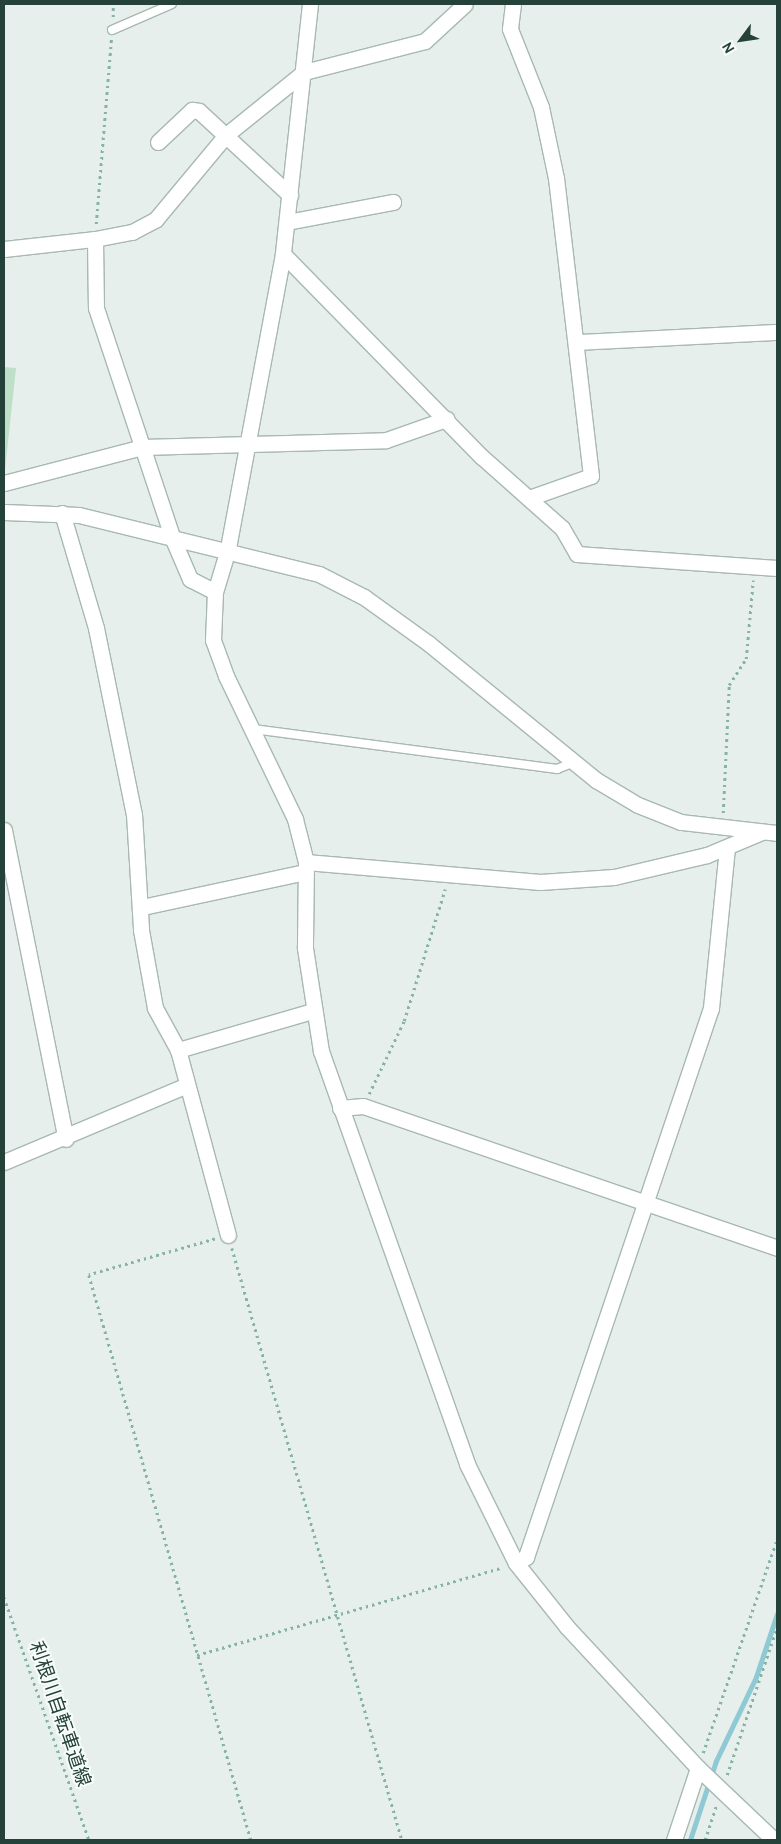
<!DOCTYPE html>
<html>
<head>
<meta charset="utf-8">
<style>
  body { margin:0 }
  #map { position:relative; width:781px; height:1844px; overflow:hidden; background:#e6efeb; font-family:Cabin,"Noto Sans JP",sans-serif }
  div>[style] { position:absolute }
  .green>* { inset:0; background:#bfe0c8 }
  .stream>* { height:4.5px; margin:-2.25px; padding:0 2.25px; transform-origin:2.25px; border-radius:2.25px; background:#8ec9d4 }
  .path>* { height:2.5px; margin-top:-1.25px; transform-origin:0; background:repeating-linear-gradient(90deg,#86b3a5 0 2.5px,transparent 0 6.5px) }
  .roads { filter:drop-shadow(1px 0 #a8b8b2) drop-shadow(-1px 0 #a8b8b2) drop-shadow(0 1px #a8b8b2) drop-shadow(0 -1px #a8b8b2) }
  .service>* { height:8px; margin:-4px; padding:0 4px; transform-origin:4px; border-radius:4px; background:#fff }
  .minor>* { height:15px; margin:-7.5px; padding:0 7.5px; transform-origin:7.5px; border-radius:7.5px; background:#fff }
  .tertiary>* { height:15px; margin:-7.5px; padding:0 7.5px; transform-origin:7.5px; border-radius:7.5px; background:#fff }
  span { translate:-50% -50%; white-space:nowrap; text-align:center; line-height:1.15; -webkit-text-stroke:4px #f7fbf9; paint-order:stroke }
  .street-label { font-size:19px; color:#24423a }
  .frame { position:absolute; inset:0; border:5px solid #24423a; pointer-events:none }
  .north { position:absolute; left:716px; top:15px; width:50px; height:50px; -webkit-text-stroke:4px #f7fbf9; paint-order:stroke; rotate:239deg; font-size:14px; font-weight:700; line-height:20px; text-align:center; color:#24423a }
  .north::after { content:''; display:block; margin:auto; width:18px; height:22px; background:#24423a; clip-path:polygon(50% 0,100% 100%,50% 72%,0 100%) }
</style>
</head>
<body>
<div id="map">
  <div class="green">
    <i style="clip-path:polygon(4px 367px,16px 368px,4px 479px)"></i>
  </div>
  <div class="stream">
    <i style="left:690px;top:1840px;width:83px;rotate:-71.8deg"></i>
    <i style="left:716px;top:1761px;width:93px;rotate:-64.5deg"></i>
    <i style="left:756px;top:1677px;width:66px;rotate:-71.6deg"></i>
  </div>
  <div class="path">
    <i style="left:113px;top:17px;width:13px;rotate:-90deg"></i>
    <i style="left:96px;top:224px;width:185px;rotate:-85.3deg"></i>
    <i style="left:723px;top:813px;width:128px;rotate:-87.3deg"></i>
    <i style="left:729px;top:685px;width:31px;rotate:-57deg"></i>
    <i style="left:746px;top:659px;width:79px;rotate:-84.9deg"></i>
    <i style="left:369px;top:1094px;width:81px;rotate:-64.4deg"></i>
    <i style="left:404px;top:1021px;width:138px;rotate:-72.7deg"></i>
    <i style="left:215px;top:1239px;width:131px;rotate:164.1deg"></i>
    <i style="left:89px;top:1275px;width:588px;rotate:74deg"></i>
    <i style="left:232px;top:1248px;width:616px;rotate:73.98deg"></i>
    <i style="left:4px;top:1597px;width:257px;rotate:70.7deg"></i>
    <i style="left:197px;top:1655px;width:318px;rotate:-16deg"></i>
    <i style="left:703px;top:1753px;width:226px;rotate:-70.9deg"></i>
    <i style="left:727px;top:1775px;width:156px;rotate:-71.3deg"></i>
    <i style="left:705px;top:1840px;width:36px;rotate:-72deg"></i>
  </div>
  <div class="roads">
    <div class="service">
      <i style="left:112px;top:30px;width:65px;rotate:-23.4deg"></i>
      <i style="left:253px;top:729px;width:307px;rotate:7.5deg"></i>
      <i style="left:557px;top:769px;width:18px;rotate:-22deg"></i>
    </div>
    <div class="minor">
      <i style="left:513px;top:4px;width:25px;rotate:97deg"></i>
      <i style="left:510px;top:29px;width:84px;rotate:68.3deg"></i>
      <i style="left:541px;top:107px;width:73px;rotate:78.1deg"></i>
      <i style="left:556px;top:178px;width:300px;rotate:83.3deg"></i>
      <i style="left:591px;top:476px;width:66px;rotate:160.5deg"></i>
      <i style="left:158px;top:142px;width:47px;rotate:-43.3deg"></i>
      <i style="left:192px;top:110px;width:7px;rotate:8deg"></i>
      <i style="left:199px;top:111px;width:124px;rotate:42.7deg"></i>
      <i style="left:287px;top:222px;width:108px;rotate:-10.7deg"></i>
      <i style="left:95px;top:239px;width:69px;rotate:89.2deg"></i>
      <i style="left:96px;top:308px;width:241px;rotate:71.6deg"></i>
      <i style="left:172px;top:537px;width:46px;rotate:66.8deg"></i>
      <i style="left:190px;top:579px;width:28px;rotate:27deg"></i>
      <i style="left:4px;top:249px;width:92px;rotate:-6.3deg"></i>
      <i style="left:95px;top:239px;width:38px;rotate:-11deg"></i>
      <i style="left:132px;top:232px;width:27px;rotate:-28deg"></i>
      <i style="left:156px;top:219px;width:109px;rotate:-50.2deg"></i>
      <i style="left:226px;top:135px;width:100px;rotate:-38.9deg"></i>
      <i style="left:304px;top:72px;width:125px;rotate:-14.4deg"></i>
      <i style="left:425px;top:41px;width:54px;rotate:-42.8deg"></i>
      <i style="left:283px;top:254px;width:284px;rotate:45.6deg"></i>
      <i style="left:482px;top:457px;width:107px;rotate:41.6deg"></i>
      <i style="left:562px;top:528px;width:30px;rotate:60deg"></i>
      <i style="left:577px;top:554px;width:200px;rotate:4deg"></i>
      <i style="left:578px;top:342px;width:199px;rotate:-2.9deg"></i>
      <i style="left:4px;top:483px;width:143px;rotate:-14.6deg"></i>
      <i style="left:142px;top:447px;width:244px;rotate:-1.6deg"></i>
      <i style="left:386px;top:440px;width:64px;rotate:-19.3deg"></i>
      <i style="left:62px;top:513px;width:120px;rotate:73.5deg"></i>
      <i style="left:96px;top:628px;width:190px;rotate:78.5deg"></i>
      <i style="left:134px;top:814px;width:116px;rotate:86.5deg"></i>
      <i style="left:141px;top:930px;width:79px;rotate:79.8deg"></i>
      <i style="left:155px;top:1008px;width:48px;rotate:61.3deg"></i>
      <i style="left:4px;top:830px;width:315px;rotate:78.7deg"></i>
      <i style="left:306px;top:862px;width:235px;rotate:4.9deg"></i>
      <i style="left:540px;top:882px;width:74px;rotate:-3.9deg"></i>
      <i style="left:614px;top:877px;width:96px;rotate:-13.3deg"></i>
      <i style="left:707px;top:855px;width:60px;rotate:-22.7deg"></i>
      <i style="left:142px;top:907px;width:167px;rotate:-12.1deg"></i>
      <i style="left:340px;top:1108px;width:23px;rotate:-5deg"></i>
      <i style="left:363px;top:1106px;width:438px;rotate:18.9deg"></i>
      <i style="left:4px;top:1162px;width:196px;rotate:-22.8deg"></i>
      <i style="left:228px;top:1235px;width:192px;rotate:-105.1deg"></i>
      <i style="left:178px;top:1050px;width:140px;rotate:-16.2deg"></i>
      <i style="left:516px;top:1563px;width:12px;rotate:-31deg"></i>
      <i style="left:526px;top:1557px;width:579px;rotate:-71.38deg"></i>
      <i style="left:711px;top:1008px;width:160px;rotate:-84.3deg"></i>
      <i style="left:674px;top:1840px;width:76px;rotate:-71.6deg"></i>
      <i style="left:698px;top:1768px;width:105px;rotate:43.5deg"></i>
    </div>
    <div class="tertiary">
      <i style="left:310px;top:4px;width:251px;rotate:96.2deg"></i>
      <i style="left:283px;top:254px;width:300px;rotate:100.6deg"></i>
      <i style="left:228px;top:549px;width:45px;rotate:106.8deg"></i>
      <i style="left:215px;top:592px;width:48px;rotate:92.4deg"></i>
      <i style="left:213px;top:640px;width:38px;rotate:70deg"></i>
      <i style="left:226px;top:676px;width:159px;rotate:64.2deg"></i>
      <i style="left:295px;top:819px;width:44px;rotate:75.7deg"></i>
      <i style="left:306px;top:862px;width:86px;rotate:90.7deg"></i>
      <i style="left:305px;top:948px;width:104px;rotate:81.2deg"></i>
      <i style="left:321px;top:1051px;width:438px;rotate:70.5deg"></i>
      <i style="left:467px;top:1464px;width:110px;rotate:63.7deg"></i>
      <i style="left:516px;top:1563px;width:82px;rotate:51.4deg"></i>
      <i style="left:567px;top:1627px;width:192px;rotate:47.1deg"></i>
      <i style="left:4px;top:512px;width:75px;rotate:2.3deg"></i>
      <i style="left:79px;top:515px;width:247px;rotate:13.8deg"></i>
      <i style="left:319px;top:574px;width:51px;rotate:27.1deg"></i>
      <i style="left:364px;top:597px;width:79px;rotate:35.7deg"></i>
      <i style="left:428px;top:643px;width:217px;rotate:39.2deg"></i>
      <i style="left:596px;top:780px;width:49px;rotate:30.8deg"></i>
      <i style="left:638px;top:805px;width:46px;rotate:21.6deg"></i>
      <i style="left:681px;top:822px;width:97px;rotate:6.5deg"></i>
    </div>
  </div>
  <div class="street-label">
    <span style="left:60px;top:1714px;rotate:71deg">利根川自転車道線</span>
  </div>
  <div class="frame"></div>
  <div class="north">N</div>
</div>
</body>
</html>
